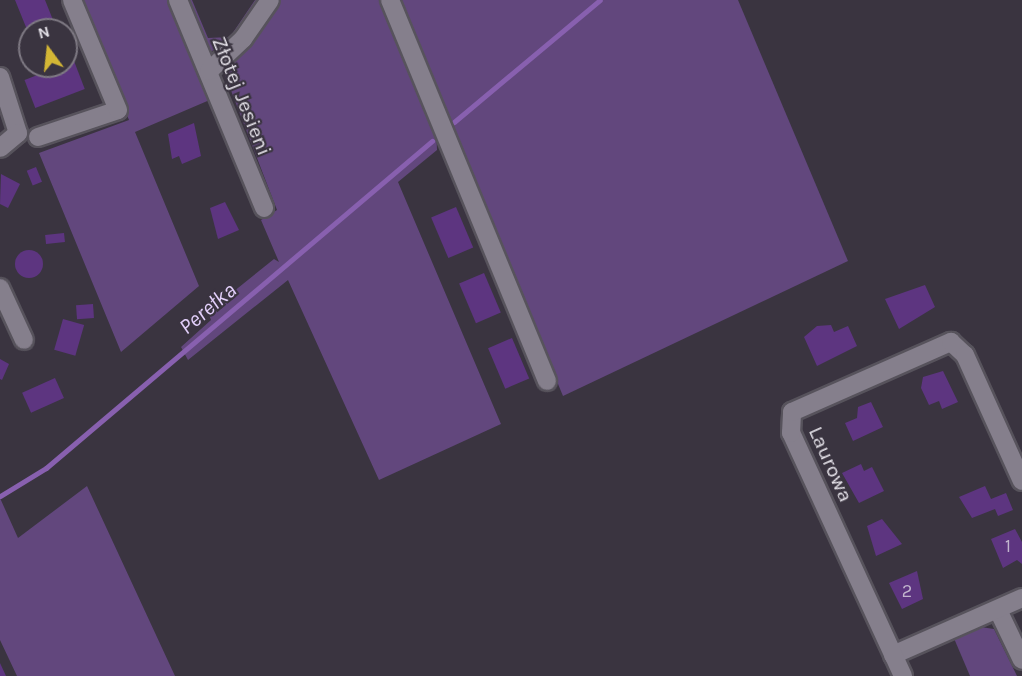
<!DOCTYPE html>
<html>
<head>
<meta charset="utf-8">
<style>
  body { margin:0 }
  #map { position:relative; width:1022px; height:676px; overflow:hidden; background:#3a3440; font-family:Karla,sans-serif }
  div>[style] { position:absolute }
  .green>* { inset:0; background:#62477d }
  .stream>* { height:5px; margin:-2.5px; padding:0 2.5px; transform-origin:2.5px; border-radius:2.5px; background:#8860af }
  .building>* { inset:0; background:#5d3580; transform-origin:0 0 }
  .round { border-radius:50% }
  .roads { filter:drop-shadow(2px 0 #57535c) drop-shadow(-2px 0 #57535c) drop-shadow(0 2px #57535c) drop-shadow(0 -2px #57535c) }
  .minor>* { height:18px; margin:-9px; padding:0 9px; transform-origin:9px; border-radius:9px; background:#857f8c }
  span { translate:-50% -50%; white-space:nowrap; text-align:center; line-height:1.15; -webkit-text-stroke:4.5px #3a3440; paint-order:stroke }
  .number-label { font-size:18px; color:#c2b5cd }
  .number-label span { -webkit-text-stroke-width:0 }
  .street-label { font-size:21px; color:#e3e0e7 }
  .water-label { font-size:22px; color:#e3d0fb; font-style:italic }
  .north { position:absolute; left:18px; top:18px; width:60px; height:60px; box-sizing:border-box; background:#3a3440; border:2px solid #7e7983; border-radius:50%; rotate:345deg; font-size:16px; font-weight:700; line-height:24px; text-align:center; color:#e3e0e7 }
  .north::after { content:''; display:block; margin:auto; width:21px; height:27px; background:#d3b635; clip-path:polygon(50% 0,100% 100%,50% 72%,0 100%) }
</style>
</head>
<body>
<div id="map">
  <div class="green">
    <i style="clip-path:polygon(80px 0,167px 0,212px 99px,135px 132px,199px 286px,121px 352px,39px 153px,129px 120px)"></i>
    <i style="clip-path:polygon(187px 0,192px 0,208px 38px,230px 37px,255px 0,262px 0,236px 42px,209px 52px)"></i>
    <i style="clip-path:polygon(278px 0,382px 0,436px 128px,437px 150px,398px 182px,501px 424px,379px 480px,288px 280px,188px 360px,181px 347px,211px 320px,208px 312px,274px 259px,279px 262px,261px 220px,277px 210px,225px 75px)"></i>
    <i style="clip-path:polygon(399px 0,738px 0,848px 261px,563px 396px)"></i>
    <i style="clip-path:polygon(87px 486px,175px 676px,17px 676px,0 640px,0 498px,18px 538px)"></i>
    <i style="clip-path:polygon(974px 626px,994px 629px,1017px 676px,970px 676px,953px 636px)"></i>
  </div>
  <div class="stream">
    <i style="left:454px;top:122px;width:190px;rotate:-39.9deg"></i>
    <i style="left:0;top:496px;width:54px;rotate:-31.3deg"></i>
    <i style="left:46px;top:468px;width:506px;rotate:-40.27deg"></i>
  </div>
  <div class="building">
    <i style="clip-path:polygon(15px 0,45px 0,57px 30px,30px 30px,30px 37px)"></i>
    <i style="left:74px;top:61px;width:30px;height:53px;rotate:69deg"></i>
    <i style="clip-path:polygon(194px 123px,201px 156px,182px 164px,179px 156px,172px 159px,168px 134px)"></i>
    <i style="left:36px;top:167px;width:16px;height:10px;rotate:68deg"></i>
    <i style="clip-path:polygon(1px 174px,20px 184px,8px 208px,0 204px)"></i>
    <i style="clip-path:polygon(225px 202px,239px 230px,218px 239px,210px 208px)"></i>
    <i style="left:456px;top:207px;width:44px;height:27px;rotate:67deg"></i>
    <i style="left:64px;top:233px;width:9px;height:19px;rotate:84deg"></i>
    <i class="round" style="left:15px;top:250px;width:28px;height:28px"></i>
    <i style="left:484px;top:273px;width:43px;height:27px;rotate:67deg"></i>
    <i style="clip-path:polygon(925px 285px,935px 307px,899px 329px,885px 299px)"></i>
    <i style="left:93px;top:304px;width:14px;height:17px;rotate:86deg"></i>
    <i style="left:63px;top:319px;width:22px;height:32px;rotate:16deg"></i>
    <i style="clip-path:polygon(831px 325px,834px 332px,848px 326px,857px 346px,817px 366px,804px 337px,817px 326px)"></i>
    <i style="left:512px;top:338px;width:44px;height:26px;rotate:67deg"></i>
    <i style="clip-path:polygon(0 359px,9px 364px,2px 380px,0 379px)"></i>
    <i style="clip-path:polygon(943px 371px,958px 402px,942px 409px,939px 401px,929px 405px,921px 388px,923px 377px)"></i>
    <i style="left:55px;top:378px;width:22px;height:36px;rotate:66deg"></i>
    <i style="clip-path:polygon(871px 402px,883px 427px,853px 441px,845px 423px,857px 418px,858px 407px)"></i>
    <i style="clip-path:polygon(861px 464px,864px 471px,872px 467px,884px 491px,859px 503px,842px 473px)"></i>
    <i style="clip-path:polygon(985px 486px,991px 499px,1006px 493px,1013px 510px,998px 516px,995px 509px,972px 518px,959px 497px)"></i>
    <i style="clip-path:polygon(882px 519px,902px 544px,876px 556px,867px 526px)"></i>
    <i style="clip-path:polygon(1015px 529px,1022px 542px,1022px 564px,1017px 560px,1003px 568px,991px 539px)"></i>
    <i style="clip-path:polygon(917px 571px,923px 599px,902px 609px,889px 583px)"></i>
    <i style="clip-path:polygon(0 663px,6px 676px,0 676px)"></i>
  </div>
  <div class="roads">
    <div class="minor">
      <i style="left:178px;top:0;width:225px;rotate:67.5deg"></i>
      <i style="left:390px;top:0;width:412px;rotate:67.6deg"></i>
      <i style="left:209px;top:71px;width:47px;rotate:-43.3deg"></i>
      <i style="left:243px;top:39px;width:47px;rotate:-55.3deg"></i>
      <i style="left:0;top:77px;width:59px;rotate:72.2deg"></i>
      <i style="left:18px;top:133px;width:23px;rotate:140deg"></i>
      <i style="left:38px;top:137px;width:84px;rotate:-18.6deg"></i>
      <i style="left:118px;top:110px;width:119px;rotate:-112.7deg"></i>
      <i style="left:0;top:288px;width:57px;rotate:65.2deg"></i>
      <i style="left:998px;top:610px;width:55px;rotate:64.4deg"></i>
      <i style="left:893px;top:655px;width:141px;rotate:-23.8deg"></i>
      <i style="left:903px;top:676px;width:268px;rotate:-114.7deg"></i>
      <i style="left:791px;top:433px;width:21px;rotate:-87deg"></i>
      <i style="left:792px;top:412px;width:174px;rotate:-23.8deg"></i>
      <i style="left:951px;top:342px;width:19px;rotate:43deg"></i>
      <i style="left:965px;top:355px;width:138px;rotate:65.7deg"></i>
    </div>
  </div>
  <div class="number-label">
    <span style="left:1008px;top:546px">1</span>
    <span style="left:907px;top:591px">2</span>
  </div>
  <div class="street-label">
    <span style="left:242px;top:96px;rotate:68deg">Złotej Jesieni</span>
    <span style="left:831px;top:464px;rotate:66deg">Laurowa</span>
  </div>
  <div class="water-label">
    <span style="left:208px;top:309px;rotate:-40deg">Perełka</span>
  </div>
  <div class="north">N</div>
</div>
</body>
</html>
